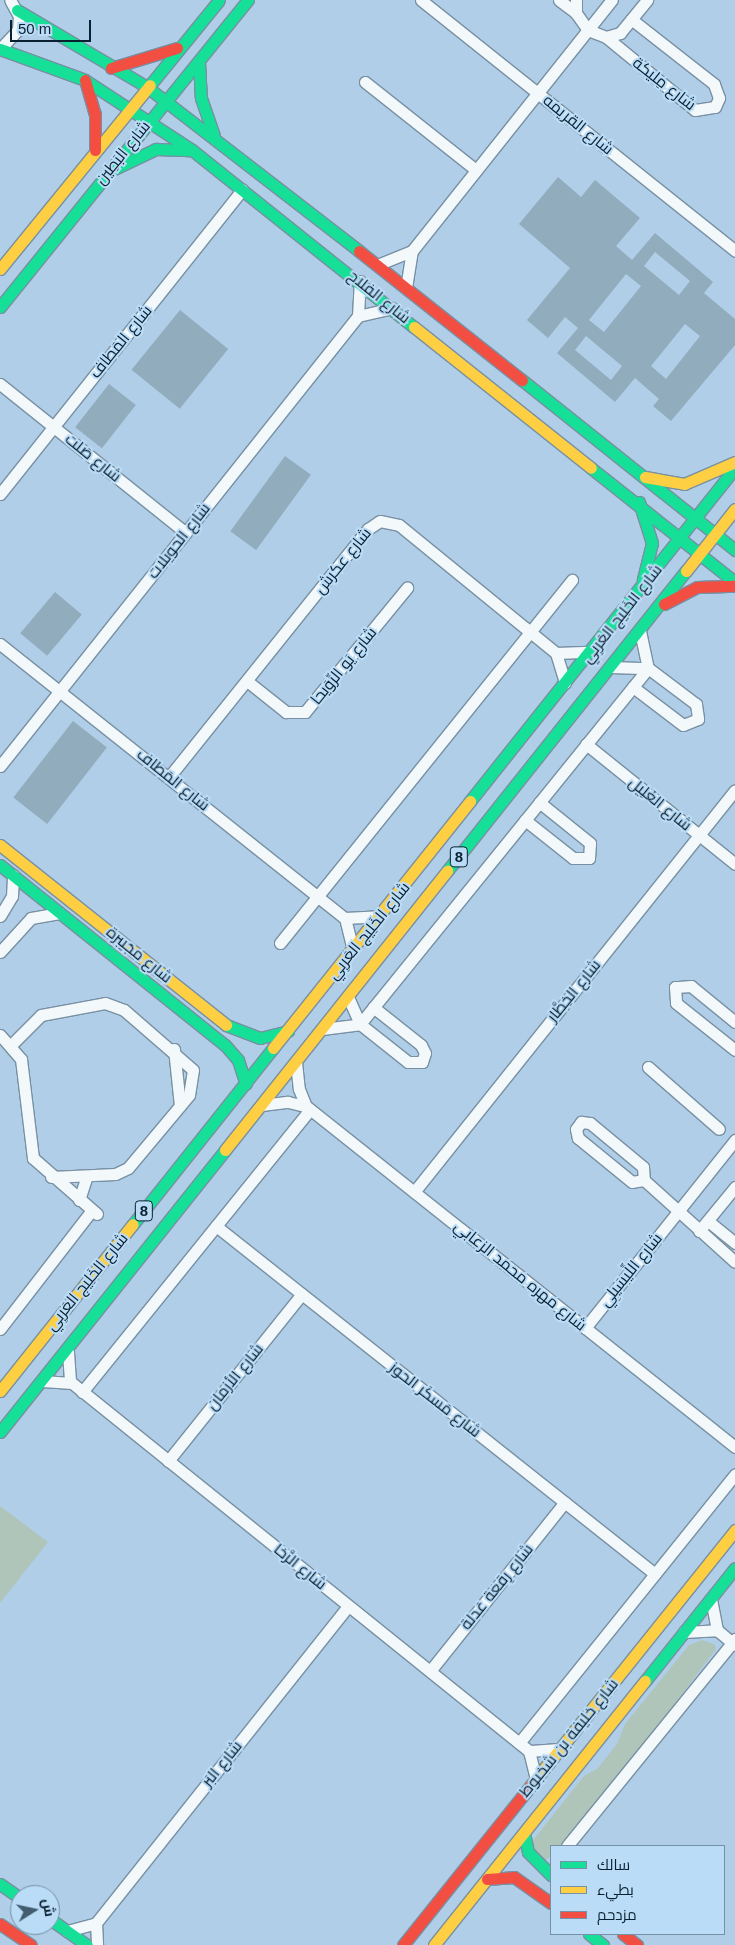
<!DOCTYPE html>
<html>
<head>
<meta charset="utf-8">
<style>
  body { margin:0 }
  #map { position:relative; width:735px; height:1945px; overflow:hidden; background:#b0cee7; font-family:Arial,Cairo,sans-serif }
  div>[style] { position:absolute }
  .green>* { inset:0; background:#afc5ba }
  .building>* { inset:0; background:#90acbd; transform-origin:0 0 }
  .roads { filter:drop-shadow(1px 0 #7890a3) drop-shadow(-1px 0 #7890a3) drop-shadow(0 1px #7890a3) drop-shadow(0 -1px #7890a3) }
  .street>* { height:11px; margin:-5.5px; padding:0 5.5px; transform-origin:5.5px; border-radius:5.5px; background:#f3f8fb }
  .fast>* { height:11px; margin:-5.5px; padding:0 5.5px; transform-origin:5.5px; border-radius:5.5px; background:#16e098 }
  .slow>* { height:11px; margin:-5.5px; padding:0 5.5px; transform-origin:5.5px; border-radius:5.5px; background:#ffcf43 }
  .jam>* { height:11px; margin:-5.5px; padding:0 5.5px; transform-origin:5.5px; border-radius:5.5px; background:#f24e42 }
  span { translate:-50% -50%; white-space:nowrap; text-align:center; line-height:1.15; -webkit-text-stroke:4px #bbdcf7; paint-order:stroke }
  .shield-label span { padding:1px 4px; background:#bbdcf7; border:1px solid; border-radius:4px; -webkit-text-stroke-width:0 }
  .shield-label { font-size:15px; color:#092030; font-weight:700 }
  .street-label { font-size:16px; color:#092030 }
  .legend { position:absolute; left:550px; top:1845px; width:175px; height:90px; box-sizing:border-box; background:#bbdcf7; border:1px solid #7491a7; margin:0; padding:6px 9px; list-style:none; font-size:15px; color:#092030 }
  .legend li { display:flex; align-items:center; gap:10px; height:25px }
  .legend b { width:25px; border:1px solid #7491a7 }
  .north { position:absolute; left:10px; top:1885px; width:50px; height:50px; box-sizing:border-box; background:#bbdcf7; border:1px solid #7491a7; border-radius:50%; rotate:80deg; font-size:14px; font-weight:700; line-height:20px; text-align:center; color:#092030 }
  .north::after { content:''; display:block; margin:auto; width:18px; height:22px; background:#435d70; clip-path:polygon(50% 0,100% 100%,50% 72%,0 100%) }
  .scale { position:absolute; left:10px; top:20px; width:81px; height:22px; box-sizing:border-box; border:2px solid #092030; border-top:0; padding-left:6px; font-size:15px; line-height:18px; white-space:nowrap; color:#092030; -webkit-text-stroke:4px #bbdcf7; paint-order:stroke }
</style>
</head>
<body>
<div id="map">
  <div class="green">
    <i style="clip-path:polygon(0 1506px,48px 1542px,0 1603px)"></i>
    <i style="clip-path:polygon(702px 1640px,714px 1644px,716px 1649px,622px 1774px,562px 1846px,551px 1846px,551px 1856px,541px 1863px,531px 1848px,534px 1839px,584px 1776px,597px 1769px,617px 1744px,625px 1724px,689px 1645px)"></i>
  </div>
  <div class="building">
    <i style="clip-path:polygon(evenodd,558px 177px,581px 197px,595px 180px,640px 218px,616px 246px,632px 260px,655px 233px,713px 282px,704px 293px,735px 319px,735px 345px,671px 421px,653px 406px,659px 399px,635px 378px,615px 402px,557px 353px,578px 328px,565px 317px,548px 338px,527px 320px,570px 268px,519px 224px,558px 177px,655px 252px,690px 281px,679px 295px,644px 266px,655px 252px,558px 177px,626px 274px,641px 286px,604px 332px,589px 320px,626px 274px,558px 177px,685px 324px,700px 336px,666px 379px,651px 366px,685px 324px,558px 177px,586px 336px,622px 366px,611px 380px,575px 350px,586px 336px)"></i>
    <i style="left:180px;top:310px;width:62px;height:77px;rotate:39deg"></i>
    <i style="left:109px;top:384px;width:34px;height:55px;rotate:38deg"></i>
    <i style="left:285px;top:456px;width:32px;height:93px;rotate:36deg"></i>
    <i style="left:55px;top:592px;width:35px;height:54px;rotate:40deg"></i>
    <i style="left:73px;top:721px;width:43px;height:97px;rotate:38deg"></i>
  </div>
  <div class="roads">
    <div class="street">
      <i style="left:421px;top:0;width:402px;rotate:38.6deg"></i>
      <i style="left:559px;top:0;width:21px;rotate:37deg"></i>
      <i style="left:576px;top:0;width:13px;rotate:90deg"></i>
      <i style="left:576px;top:13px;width:21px;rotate:55deg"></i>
      <i style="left:588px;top:30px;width:19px;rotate:21deg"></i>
      <i style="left:606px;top:37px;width:15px;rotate:-16deg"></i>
      <i style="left:620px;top:33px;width:43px;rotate:-50.7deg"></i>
      <i style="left:606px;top:37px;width:115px;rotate:39.4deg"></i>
      <i style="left:695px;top:110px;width:20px;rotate:-9deg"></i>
      <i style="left:715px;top:107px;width:10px;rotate:-66deg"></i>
      <i style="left:719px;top:98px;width:15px;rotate:-110deg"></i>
      <i style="left:714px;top:84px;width:105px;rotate:-141.9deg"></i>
      <i style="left:0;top:49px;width:26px;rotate:-47deg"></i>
      <i style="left:18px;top:30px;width:14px;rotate:-86deg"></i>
      <i style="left:19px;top:16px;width:18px;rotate:-119deg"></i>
      <i style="left:365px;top:82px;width:142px;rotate:38.4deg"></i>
      <i style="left:377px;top:265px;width:38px;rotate:-22deg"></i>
      <i style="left:412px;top:251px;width:321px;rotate:-51.5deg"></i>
      <i style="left:406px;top:288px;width:37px;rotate:-81deg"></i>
      <i style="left:358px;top:316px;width:35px;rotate:-13deg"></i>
      <i style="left:0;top:384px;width:238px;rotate:38.7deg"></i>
      <i style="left:0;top:494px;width:389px;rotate:-51.5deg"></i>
      <i style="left:640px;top:631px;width:38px;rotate:78deg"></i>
      <i style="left:0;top:644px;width:441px;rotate:38.5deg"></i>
      <i style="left:345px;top:918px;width:32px;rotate:76deg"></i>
      <i style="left:556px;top:653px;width:33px;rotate:-2deg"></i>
      <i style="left:611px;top:667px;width:37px;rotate:2deg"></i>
      <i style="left:648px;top:668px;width:60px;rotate:36.9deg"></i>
      <i style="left:696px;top:704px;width:15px;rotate:82deg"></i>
      <i style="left:698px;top:719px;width:16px;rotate:158deg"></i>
      <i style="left:683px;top:725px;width:63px;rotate:-142.8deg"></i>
      <i style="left:247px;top:681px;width:50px;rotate:38.5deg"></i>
      <i style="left:286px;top:712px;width:19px"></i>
      <i style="left:305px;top:712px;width:161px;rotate:-50.6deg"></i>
      <i style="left:586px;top:744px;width:191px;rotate:38.8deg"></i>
      <i style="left:0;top:766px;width:575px;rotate:-51.5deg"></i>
      <i style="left:358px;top:316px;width:35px;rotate:-87deg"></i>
      <i style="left:169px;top:777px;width:318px;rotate:-51.3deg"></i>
      <i style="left:368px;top:529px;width:14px;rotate:-34deg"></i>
      <i style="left:380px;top:521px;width:19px;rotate:12deg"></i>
      <i style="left:399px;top:525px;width:203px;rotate:39.2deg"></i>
      <i style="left:556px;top:653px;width:31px;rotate:73deg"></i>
      <i style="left:525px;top:820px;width:61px;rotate:38.4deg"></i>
      <i style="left:573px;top:858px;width:16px"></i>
      <i style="left:589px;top:858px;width:15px;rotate:-86deg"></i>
      <i style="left:590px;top:843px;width:65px;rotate:-141.2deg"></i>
      <i style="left:0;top:916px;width:23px;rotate:-59deg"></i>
      <i style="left:12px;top:896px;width:21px;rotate:-87deg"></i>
      <i style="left:345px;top:918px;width:33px;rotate:-3deg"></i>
      <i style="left:280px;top:943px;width:466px;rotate:-51.2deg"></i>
      <i style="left:0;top:952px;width:46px;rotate:-47.6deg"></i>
      <i style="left:31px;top:918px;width:29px;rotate:-10deg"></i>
      <i style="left:348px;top:997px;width:30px;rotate:66deg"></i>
      <i style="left:360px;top:1024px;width:61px;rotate:38.4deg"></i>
      <i style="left:408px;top:1062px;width:14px"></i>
      <i style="left:422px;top:1062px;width:9px;rotate:-72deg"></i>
      <i style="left:425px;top:1053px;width:9px;rotate:-117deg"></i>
      <i style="left:421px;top:1045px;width:61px;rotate:-141.6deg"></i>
      <i style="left:735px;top:1022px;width:57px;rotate:-140.7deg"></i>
      <i style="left:691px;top:986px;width:16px;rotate:176deg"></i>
      <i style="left:675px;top:987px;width:16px;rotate:86deg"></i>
      <i style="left:676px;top:1003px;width:75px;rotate:38.5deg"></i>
      <i style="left:360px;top:1024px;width:458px;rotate:-51deg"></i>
      <i style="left:322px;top:1029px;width:38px;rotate:-7deg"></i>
      <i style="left:0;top:1035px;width:32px;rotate:49deg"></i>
      <i style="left:21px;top:1059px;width:100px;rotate:83.1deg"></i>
      <i style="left:33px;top:1158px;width:85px;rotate:41.2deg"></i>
      <i style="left:12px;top:1044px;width:41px;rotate:-45deg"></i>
      <i style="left:41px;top:1015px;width:65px;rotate:-10.6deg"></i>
      <i style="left:105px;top:1003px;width:20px;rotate:20deg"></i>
      <i style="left:124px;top:1010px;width:91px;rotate:41deg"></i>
      <i style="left:193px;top:1070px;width:25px;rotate:99deg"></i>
      <i style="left:189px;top:1095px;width:95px;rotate:129.9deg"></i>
      <i style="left:128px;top:1168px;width:14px;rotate:155deg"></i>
      <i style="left:115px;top:1174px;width:64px;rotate:177.3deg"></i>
      <i style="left:174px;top:1049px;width:57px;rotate:84deg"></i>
      <i style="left:296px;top:1062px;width:27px;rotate:84deg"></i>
      <i style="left:299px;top:1089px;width:18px;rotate:68deg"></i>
      <i style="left:648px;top:1067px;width:94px;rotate:41.1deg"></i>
      <i style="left:262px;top:1105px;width:26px;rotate:-7deg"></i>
      <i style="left:288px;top:1102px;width:18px;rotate:13deg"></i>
      <i style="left:306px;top:1106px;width:548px;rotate:38.48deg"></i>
      <i style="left:581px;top:1122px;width:9px;rotate:6deg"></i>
      <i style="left:590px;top:1123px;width:69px;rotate:39.7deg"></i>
      <i style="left:643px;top:1167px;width:13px;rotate:86deg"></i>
      <i style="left:644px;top:1180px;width:12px;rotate:171deg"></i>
      <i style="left:632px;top:1182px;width:70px;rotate:-140.8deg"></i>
      <i style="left:578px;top:1138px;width:9px;rotate:-103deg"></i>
      <i style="left:576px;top:1129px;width:9px;rotate:-54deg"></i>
      <i style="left:644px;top:1180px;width:122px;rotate:42deg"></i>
      <i style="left:414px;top:1192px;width:514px;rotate:-51.39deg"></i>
      <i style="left:79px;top:1200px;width:25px;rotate:-72deg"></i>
      <i style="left:708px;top:1221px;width:35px;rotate:39deg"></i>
      <i style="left:216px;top:1226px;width:560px;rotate:38.4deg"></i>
      <i style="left:699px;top:1231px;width:57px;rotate:-50.7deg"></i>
      <i style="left:585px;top:1328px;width:241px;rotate:-51.4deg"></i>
      <i style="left:0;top:1329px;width:150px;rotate:-52.3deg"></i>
      <i style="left:68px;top:1352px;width:30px;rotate:86deg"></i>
      <i style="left:42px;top:1381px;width:30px;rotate:4deg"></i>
      <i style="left:72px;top:1383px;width:587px;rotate:38.84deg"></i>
      <i style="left:529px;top:1751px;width:31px;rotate:-4deg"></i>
      <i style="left:82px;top:1392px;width:363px;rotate:-51.1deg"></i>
      <i style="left:168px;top:1461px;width:214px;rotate:-51.3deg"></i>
      <i style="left:711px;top:1599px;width:32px;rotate:79deg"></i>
      <i style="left:717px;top:1630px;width:23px;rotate:40deg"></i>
      <i style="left:684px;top:1632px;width:33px;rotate:-3deg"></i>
      <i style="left:430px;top:1671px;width:216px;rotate:-51.4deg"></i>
      <i style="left:519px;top:1743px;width:345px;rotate:-51.2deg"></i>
      <i style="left:529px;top:1751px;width:29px;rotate:76deg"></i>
      <i style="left:567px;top:1846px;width:267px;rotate:-50.9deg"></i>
      <i style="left:96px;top:1923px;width:22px;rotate:87deg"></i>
      <i style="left:67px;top:1931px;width:30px;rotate:-15deg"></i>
      <i style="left:96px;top:1923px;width:405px;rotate:-51.5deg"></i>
    </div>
    <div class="fast">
      <i style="left:17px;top:10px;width:151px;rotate:30.6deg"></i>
      <i style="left:147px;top:87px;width:268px;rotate:37.7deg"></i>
      <i style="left:0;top:49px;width:90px;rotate:20deg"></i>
      <i style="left:85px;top:80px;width:128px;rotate:33.2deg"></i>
      <i style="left:192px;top:150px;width:284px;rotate:38.6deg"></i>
      <i style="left:199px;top:62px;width:36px;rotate:87deg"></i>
      <i style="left:201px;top:98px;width:39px;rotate:71deg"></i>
      <i style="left:150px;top:85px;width:109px;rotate:-50.9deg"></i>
      <i style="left:114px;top:169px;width:47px;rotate:-25.5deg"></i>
      <i style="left:156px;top:149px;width:34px;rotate:2deg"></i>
      <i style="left:0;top:307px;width:395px;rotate:-51.1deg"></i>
      <i style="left:522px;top:380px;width:273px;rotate:38.6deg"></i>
      <i style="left:591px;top:468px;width:184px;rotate:38.4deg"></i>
      <i style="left:639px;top:502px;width:43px;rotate:72.4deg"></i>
      <i style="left:652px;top:543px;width:38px;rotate:104deg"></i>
      <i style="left:470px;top:801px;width:426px;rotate:-51.5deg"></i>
      <i style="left:0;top:865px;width:288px;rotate:38.7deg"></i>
      <i style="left:225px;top:1045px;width:20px;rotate:49deg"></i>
      <i style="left:238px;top:1060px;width:25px;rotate:72deg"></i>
      <i style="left:447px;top:871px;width:384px;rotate:-51.5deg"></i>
      <i style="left:226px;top:1025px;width:36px;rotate:21deg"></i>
      <i style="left:260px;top:1038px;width:29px;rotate:-14deg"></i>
      <i style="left:133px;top:1224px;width:225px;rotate:-51.5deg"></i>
      <i style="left:0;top:1432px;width:361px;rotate:-51.4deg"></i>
      <i style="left:645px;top:1681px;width:144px;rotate:-51.5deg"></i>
      <i style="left:524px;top:1833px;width:19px;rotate:78deg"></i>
      <i style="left:528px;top:1852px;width:33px;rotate:45deg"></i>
      <i style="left:0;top:1884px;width:24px;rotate:35deg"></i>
      <i style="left:50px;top:1919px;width:45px;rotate:35.1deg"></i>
      <i style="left:589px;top:1934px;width:18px;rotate:38deg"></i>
    </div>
    <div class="slow">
      <i style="left:0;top:269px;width:237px;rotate:-50.8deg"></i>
      <i style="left:414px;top:327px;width:226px;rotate:38.5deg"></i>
      <i style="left:645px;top:477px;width:40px;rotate:10deg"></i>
      <i style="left:684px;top:484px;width:56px;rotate:-23.3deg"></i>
      <i style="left:686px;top:571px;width:79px;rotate:-51.7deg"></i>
      <i style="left:0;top:845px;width:289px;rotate:38.5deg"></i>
      <i style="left:273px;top:1048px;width:316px;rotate:-51.4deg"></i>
      <i style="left:225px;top:1150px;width:357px;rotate:-51.5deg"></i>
      <i style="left:0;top:1391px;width:213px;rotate:-51.5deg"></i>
      <i style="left:531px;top:1785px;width:327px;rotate:-51.3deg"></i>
      <i style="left:434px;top:1945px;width:338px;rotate:-51.4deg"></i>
    </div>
    <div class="jam">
      <i style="left:111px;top:68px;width:69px;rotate:-16.9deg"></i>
      <i style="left:85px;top:80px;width:35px;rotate:74deg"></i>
      <i style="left:95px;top:114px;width:36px;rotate:90deg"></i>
      <i style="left:359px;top:251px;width:208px;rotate:38.4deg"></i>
      <i style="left:664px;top:604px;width:37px;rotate:-27deg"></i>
      <i style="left:697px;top:587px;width:38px;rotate:-2deg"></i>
      <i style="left:487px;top:1879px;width:27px;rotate:-4deg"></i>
      <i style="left:514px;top:1877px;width:45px;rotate:35.1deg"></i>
      <i style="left:0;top:1924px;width:37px;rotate:34deg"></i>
      <i style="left:623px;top:1934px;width:18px;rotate:38deg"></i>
      <i style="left:403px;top:1945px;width:205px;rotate:-51.3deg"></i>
    </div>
  </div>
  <div class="shield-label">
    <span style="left:459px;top:857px">8</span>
    <span style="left:144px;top:1211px">8</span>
  </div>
  <div class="street-label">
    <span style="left:664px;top:84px;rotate:38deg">شارع مِليكة</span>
    <span style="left:578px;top:125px;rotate:39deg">شارع القريمه</span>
    <span style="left:123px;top:153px;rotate:-51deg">شارع البَطِين</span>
    <span style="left:379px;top:297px;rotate:39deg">شارع الفلاح</span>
    <span style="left:121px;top:342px;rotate:-51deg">شارع المَطاف</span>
    <span style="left:93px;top:458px;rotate:39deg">شارع صَلت</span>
    <span style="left:179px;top:541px;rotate:-52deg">شارع الحويلات</span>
    <span style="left:343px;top:561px;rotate:-51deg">شارع عكرش</span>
    <span style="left:622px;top:614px;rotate:-52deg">شارع الخَلِيج العَربِي</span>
    <span style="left:344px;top:666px;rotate:-51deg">شارع يَو الرِّوَيحا</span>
    <span style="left:173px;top:780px;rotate:39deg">شارع المَطاف</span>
    <span style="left:660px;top:804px;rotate:39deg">شارع الغَلِيل</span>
    <span style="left:369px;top:931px;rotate:-51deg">شارع الخَلِيج العَربِي</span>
    <span style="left:139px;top:955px;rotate:39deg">شارع مجَيبرة</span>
    <span style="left:574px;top:991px;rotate:-51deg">شارع الخِطَّار</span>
    <span style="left:631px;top:1270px;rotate:-51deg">شارع اللِّيسَيلِي</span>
    <span style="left:520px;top:1276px;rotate:39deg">شارع مهره محمد الزعابي</span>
    <span style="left:87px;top:1282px;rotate:-51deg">شارع الخَلِيج العَربِي</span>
    <span style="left:235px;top:1377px;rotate:-51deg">شارع الأزمان</span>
    <span style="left:435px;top:1400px;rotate:38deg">شارع مَسكَر الحوز</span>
    <span style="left:300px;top:1567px;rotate:39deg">شارع الرَّخا</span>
    <span style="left:497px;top:1587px;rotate:-51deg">شارع رِقعة عَدلة</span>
    <span style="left:569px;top:1738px;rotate:-51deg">شارع خليفة بن شخبوط</span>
    <span style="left:222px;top:1764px;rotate:-51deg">شارع البَر</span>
  </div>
  <ul class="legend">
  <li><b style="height:6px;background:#16e098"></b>سالك</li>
  <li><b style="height:6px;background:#ffcf43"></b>بطيء</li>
  <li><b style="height:6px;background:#f24e42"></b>مزدحم</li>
  </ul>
  <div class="north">ش</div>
  <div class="scale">50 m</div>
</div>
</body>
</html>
